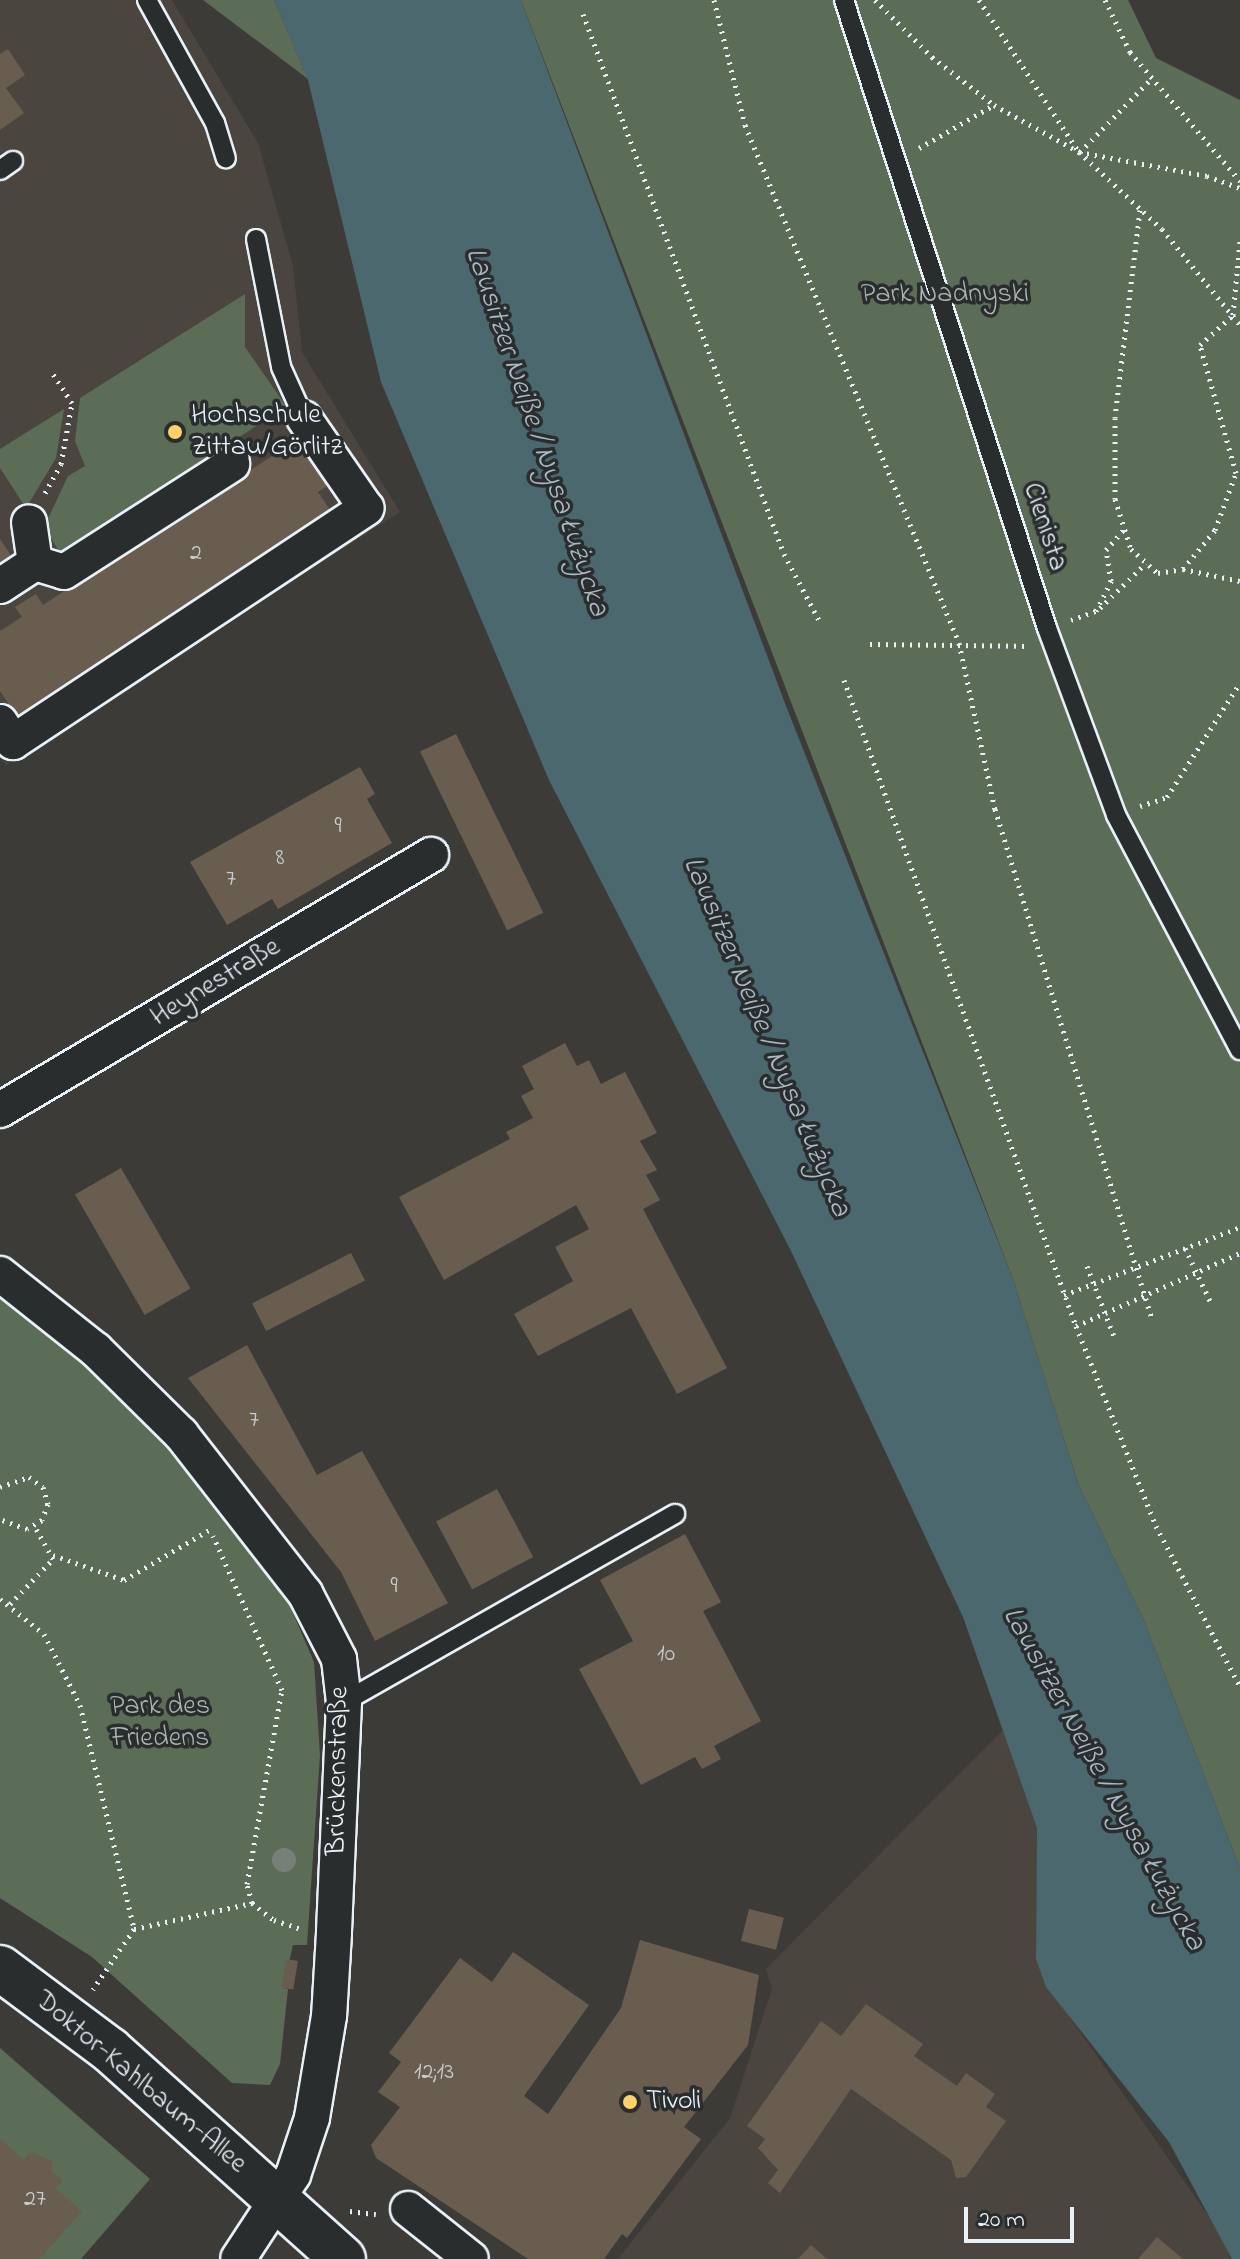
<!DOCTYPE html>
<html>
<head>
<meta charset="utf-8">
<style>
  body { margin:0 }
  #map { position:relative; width:1240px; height:2259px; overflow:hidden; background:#3d3b38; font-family:"Indie Flower",sans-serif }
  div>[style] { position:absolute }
  .built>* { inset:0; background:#4a453f }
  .green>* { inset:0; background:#5b6d56 }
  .water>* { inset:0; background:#4b686e }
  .building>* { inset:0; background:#695d50; transform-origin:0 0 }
  .path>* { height:5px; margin-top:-2.5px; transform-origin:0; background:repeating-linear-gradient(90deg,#e8f1f8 0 2px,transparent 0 8px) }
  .roads { filter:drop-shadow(2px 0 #e8f1f8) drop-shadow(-2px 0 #e8f1f8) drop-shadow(0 2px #e8f1f8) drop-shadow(0 -2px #e8f1f8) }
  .lane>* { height:18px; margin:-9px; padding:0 9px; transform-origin:9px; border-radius:9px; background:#2a2d2e }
  .street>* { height:34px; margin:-17px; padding:0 17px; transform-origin:17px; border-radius:17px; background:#2a2d2e }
  .secondary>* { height:44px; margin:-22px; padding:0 22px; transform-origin:22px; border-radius:22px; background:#2a2d2e }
  .trees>* { width:24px; height:24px; margin:-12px; border-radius:50%; background:#787f79 }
  .dots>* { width:22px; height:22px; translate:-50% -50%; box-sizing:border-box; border:4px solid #2a2d2e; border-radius:50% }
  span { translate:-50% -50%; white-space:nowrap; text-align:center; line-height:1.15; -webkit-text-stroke:7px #2a2d2e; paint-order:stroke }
  .number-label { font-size:24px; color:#c8ccce }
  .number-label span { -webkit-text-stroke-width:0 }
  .park-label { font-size:28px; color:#a9b6af }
  .poi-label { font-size:28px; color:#e8f1f8 }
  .left { translate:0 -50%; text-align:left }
  .street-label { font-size:28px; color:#e8f1f8 }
  .water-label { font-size:30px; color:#a9bac1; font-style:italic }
  .scale { position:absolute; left:964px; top:2207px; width:110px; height:36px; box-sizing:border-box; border:4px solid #e8f1f8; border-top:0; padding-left:10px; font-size:24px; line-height:28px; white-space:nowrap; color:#e8f1f8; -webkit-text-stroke:6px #2a2d2e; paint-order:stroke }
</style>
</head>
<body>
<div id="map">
  <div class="built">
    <i style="clip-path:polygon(0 0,172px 0,258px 143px,293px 266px,302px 352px,400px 512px,6px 765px,0 755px)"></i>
    <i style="clip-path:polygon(1003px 1730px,1037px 1827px,1036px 1953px,1064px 2009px,1221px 2234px,1231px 2259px,618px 2259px,730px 2118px,772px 1989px,766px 1969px)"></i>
  </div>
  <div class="green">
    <i style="clip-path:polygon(203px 0,274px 0,308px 79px)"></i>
    <i style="clip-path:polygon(521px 0,1128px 0,1156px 58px,1240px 100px,1240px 1868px,1144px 1621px,1078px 1483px,1013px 1279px)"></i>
    <i style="clip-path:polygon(245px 294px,245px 347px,286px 406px,62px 556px,44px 527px,68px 476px,85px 466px,75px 441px,80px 398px)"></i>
    <i style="clip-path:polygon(64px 409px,56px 458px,26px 508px,0 468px,0 449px)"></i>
    <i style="clip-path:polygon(0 1297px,140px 1411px,255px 1554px,290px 1606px,314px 1662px,320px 1755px,307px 1945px,293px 1945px,283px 1988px,288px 1989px,280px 2064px,270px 2085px,232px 2083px,92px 1957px,0 1898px)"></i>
    <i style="clip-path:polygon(0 2048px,150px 2179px,81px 2259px,0 2259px)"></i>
  </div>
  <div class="water">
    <i style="clip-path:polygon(274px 0,521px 0,786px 706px,1013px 1279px,1078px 1483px,1144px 1621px,1240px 1868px,1240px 2259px,1232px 2259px,1169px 2142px,1046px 1987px,1036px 1959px,1037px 1828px,963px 1617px,791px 1251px,549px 780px,381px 382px,308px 80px)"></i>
  </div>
  <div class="building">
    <i style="clip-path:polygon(8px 49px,25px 75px,6px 88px,24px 113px,0 130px,0 54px)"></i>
    <i style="clip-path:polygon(303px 436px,334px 482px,318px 492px,333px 514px,19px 719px,0 691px,0 631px,22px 617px,15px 607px,36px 594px,43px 605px)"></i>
    <i style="clip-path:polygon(0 539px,16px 563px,0 573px)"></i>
    <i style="left:456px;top:734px;width:199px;height:40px;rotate:64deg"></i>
    <i style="clip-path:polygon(360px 767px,375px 794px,367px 799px,392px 843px,278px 909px,272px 899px,227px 925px,190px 862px)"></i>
    <i style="clip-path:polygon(565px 1043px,577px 1066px,589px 1060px,601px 1084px,625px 1072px,657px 1133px,640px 1141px,657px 1170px,646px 1175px,660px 1200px,643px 1209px,727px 1368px,677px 1394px,631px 1308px,538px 1356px,514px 1314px,573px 1281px,555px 1247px,589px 1229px,576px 1205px,444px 1280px,399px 1197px,510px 1139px,506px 1132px,533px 1118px,521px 1096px,534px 1089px,522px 1066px)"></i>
    <i style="left:121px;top:1168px;width:139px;height:53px;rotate:60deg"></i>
    <i style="left:351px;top:1253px;width:31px;height:111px;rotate:63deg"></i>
    <i style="clip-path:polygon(247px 1345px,317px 1475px,362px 1451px,448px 1603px,375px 1641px,341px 1572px,188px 1378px)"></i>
    <i style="left:497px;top:1489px;width:77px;height:69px;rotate:62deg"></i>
    <i style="clip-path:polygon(685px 1534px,721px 1602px,703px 1611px,761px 1721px,714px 1746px,721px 1759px,702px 1769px,695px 1757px,641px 1785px,579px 1669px,633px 1641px,600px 1580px)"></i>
    <i style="left:749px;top:1909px;width:36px;height:33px;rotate:14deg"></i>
    <i style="clip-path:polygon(640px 1940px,759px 1975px,748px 2045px,684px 2127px,701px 2139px,627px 2238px,622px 2234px,604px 2259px,528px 2259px,376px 2158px,371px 2145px,400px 2107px,378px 2092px,401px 2062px,389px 2053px,460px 1958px,492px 1982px,513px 1952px,589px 2005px,524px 2096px,548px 2114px,621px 2008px)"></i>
    <i style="left:286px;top:1959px;width:12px;height:29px;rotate:9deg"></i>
    <i style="clip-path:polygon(866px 2004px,923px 2044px,914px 2056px,957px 2086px,966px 2073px,995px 2094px,986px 2107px,1006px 2121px,966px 2177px,956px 2178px,951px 2160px,851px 2089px,780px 2193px,768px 2183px,778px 2170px,758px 2148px,765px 2139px,747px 2126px,821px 2021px,841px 2036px)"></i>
    <i style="clip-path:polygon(0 2139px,24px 2160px,30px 2152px,52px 2161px,52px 2172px,63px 2181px,56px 2189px,82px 2211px,40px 2259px,0 2259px)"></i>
    <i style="clip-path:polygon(1157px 2237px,1183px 2259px,1138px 2259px)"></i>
    <i style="clip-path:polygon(811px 2245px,827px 2259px,798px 2259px)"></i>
  </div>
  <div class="path">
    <i style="left:714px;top:0;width:129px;rotate:76.1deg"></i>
    <i style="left:745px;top:125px;width:560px;rotate:67.55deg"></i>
    <i style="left:959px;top:643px;width:170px;rotate:77.8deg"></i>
    <i style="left:995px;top:809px;width:534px;rotate:72.89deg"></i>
    <i style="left:875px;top:0;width:81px;rotate:45deg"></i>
    <i style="left:932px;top:57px;width:78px;rotate:37.7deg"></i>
    <i style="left:994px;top:105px;width:97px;rotate:28.9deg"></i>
    <i style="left:1079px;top:152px;width:130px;rotate:10.6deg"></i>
    <i style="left:1207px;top:176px;width:35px;rotate:20deg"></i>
    <i style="left:979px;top:0;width:182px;rotate:56.7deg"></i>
    <i style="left:1079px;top:152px;width:113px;rotate:42.9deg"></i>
    <i style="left:1162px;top:229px;width:124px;rotate:50.9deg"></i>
    <i style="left:1105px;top:0;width:58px;rotate:64.3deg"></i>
    <i style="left:1130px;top:52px;width:170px;rotate:49.5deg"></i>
    <i style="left:583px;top:14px;width:576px;rotate:69.58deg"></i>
    <i style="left:784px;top:554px;width:77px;rotate:62.1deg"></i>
    <i style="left:919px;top:148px;width:86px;rotate:-29.8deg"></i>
    <i style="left:1080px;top:152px;width:103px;rotate:-45.8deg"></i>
    <i style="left:1140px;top:210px;width:209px;rotate:96.9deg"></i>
    <i style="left:1115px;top:418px;width:81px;rotate:90deg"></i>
    <i style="left:1115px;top:499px;width:52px;rotate:72.3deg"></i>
    <i style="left:1131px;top:549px;width:36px;rotate:42deg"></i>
    <i style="left:1158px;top:573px;width:25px;rotate:-9deg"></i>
    <i style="left:1183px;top:569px;width:50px;rotate:-50.6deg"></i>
    <i style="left:1215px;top:530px;width:61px;rotate:-69.8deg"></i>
    <i style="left:1236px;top:473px;width:133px;rotate:-105.7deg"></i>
    <i style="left:1200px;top:345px;width:45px;rotate:-42.3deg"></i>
    <i style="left:1233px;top:315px;width:74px;rotate:-84.6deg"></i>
    <i style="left:45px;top:493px;width:33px;rotate:-61deg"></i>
    <i style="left:61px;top:464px;width:62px;rotate:-79.8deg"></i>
    <i style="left:72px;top:403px;width:37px;rotate:-123deg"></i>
    <i style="left:1183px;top:569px;width:58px;rotate:11.9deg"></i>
    <i style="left:1100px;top:608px;width:64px;rotate:-44.4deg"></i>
    <i style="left:1071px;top:620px;width:27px;rotate:-20deg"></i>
    <i style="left:1096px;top:611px;width:34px;rotate:-63deg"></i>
    <i style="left:1111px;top:581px;width:31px;rotate:-99deg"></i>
    <i style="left:1106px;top:550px;width:28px;rotate:-49deg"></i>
    <i style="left:870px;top:644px;width:155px;rotate:0.7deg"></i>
    <i style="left:844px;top:680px;width:686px;rotate:70.25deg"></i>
    <i style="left:1076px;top:1326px;width:215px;rotate:68.2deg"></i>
    <i style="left:1156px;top:1526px;width:182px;rotate:62.4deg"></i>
    <i style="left:1140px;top:806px;width:28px;rotate:-18deg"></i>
    <i style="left:1167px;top:797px;width:135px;rotate:-57.4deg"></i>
    <i style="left:1185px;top:1248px;width:61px;rotate:64.7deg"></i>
    <i style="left:1087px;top:1266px;width:78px;rotate:69deg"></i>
    <i style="left:1064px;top:1295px;width:189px;rotate:-21.1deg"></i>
    <i style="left:1076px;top:1326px;width:180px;rotate:-24deg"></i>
    <i style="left:0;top:1487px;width:31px;rotate:-19deg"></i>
    <i style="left:29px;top:1477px;width:17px;rotate:36deg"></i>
    <i style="left:43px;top:1487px;width:18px;rotate:74deg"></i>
    <i style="left:48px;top:1504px;width:17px;rotate:111deg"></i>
    <i style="left:42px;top:1520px;width:17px;rotate:149deg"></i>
    <i style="left:27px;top:1529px;width:29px;rotate:-160deg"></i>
    <i style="left:53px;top:1555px;width:75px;rotate:19.4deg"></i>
    <i style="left:124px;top:1580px;width:101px;rotate:-30.4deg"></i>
    <i style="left:0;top:1599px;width:56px;rotate:38.5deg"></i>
    <i style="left:44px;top:1634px;width:80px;rotate:63.1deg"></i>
    <i style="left:80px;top:1705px;width:230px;rotate:76.4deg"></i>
    <i style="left:134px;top:1929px;width:73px;rotate:124.3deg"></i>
    <i style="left:10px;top:1604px;width:62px;rotate:-46.3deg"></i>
    <i style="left:53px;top:1559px;width:38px;rotate:-119deg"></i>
    <i style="left:252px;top:1903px;width:28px;rotate:38deg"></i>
    <i style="left:274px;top:1920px;width:26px;rotate:18deg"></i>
    <i style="left:134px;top:1929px;width:121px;rotate:-12.4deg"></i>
    <i style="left:252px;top:1903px;width:20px;rotate:-105deg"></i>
    <i style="left:247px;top:1884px;width:197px;rotate:-79.8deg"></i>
    <i style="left:282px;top:1690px;width:169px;rotate:-114.1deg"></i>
    <i style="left:350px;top:2211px;width:26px;rotate:7deg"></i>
  </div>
  <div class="roads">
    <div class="lane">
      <i style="left:147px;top:0;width:141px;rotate:61.1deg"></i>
      <i style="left:215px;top:123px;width:37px;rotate:73deg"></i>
      <i style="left:844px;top:0;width:660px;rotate:72.09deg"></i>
      <i style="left:1047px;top:628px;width:199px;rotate:69.7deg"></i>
      <i style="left:1116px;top:815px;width:266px;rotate:62.2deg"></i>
      <i style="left:0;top:170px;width:16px;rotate:-35deg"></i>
      <i style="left:256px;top:239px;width:130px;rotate:78.9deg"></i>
      <i style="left:281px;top:367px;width:56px;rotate:65.7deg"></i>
      <i style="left:344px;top:1702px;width:381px;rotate:-29.6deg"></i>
    </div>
    <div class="street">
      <i style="left:35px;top:563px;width:30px;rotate:17deg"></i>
      <i style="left:64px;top:572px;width:200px;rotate:-32.7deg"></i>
      <i style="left:0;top:586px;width:42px;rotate:-33.3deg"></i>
      <i style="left:35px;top:563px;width:41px;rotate:-98.3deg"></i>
      <i style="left:0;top:722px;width:24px;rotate:57deg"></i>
      <i style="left:13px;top:742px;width:424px;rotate:-33.5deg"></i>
      <i style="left:366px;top:508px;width:109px;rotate:-124.6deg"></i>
      <i style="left:0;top:1110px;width:501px;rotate:-30.61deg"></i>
      <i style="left:0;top:1274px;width:122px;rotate:38.4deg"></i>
      <i style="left:96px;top:1350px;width:120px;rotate:44.7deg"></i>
      <i style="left:181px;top:1434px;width:202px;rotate:52.1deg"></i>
      <i style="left:305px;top:1593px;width:74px;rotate:62.7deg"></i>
      <i style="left:339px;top:1659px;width:43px;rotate:83.4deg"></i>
      <i style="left:344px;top:1702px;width:231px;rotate:92.5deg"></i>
      <i style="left:334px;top:1933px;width:83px;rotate:93.4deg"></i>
      <i style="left:329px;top:2016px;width:103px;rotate:99.5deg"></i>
      <i style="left:312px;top:2118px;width:60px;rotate:108.4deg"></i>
      <i style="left:293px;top:2175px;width:100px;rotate:123.2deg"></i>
      <i style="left:408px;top:2209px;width:80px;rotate:38.4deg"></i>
    </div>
    <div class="secondary">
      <i style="left:0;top:1968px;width:137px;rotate:36.7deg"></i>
      <i style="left:110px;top:2050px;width:313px;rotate:41.9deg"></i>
    </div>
  </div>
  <div class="trees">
    <i style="left:284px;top:1860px"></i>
  </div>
  <div class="dots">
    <i style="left:175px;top:432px;background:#ffd166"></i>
    <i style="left:630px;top:2102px;background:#ffd166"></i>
  </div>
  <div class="number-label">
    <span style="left:196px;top:554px">2</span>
    <span style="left:338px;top:827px">9</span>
    <span style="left:280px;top:859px">8</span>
    <span style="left:231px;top:880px">7</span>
    <span style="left:254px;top:1421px">7</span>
    <span style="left:394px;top:1587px">9</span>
    <span style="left:666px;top:1655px">10</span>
    <span style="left:434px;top:2073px">12;13</span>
    <span style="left:35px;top:2200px">27</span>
  </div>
  <div class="park-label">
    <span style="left:945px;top:295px">Park Nadnyski</span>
    <span style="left:160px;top:1723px">Park des<br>Friedens</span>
  </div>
  <div class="poi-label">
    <span class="left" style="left:191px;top:432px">Hochschule<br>Zittau/Görlitz</span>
    <span class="left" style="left:646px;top:2102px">Tivoli</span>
  </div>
  <div class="street-label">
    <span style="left:1044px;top:527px;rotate:72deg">Cienista</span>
    <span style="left:216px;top:983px;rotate:-31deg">Heynestraße</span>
    <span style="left:339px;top:1771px;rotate:-89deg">Brückenstraße</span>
    <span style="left:140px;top:2083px;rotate:40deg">Doktor-Kahlbaum-Allee</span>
  </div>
  <div class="water-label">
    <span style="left:536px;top:432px;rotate:71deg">Lausitzer Neiße / Nysa Łużycka</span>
    <span style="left:766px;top:1037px;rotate:67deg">Lausitzer Neiße / Nysa Łużycka</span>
    <span style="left:1103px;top:1779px;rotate:61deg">Lausitzer Neiße / Nysa Łużycka</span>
  </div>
  <div class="scale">20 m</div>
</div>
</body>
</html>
